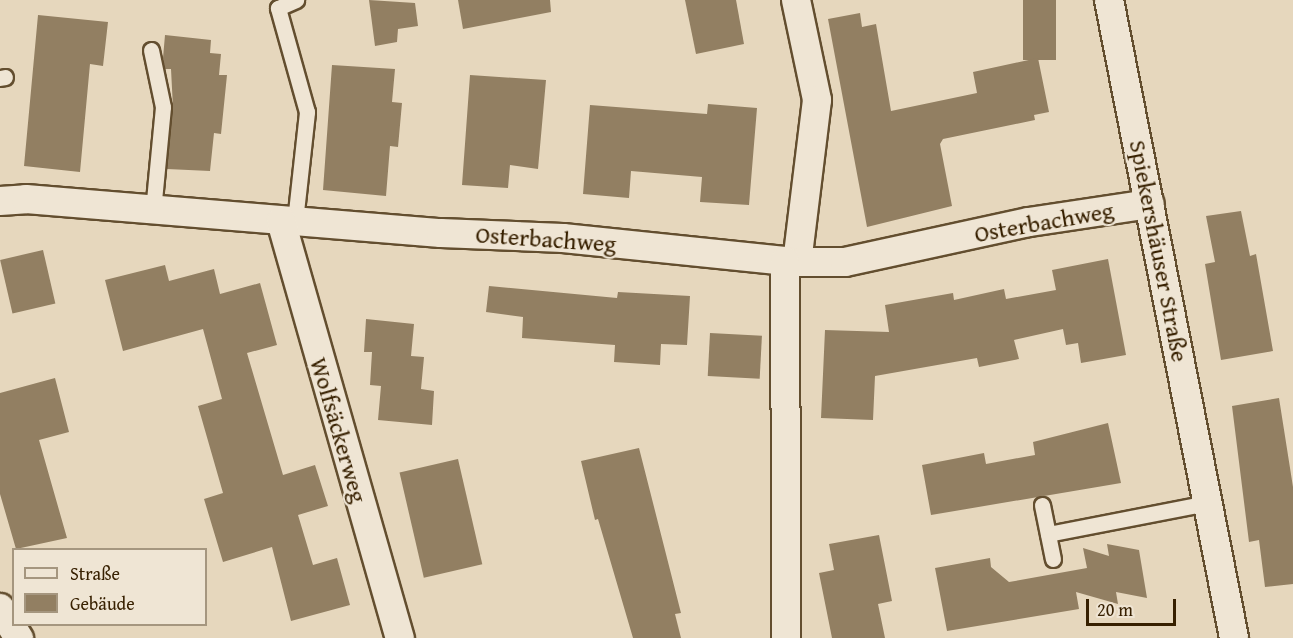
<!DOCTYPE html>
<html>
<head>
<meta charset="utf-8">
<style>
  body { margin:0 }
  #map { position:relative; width:1293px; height:638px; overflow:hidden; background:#e6d7bd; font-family:"Gentium Book Plus",serif }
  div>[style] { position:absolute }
  .building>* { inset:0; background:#927f62; transform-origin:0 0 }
  .roads { filter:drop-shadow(2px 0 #634e2f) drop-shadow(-2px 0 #634e2f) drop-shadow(0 2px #634e2f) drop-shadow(0 -2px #634e2f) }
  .service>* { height:15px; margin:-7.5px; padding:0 7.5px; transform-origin:7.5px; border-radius:7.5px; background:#efe5d4 }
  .minor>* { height:28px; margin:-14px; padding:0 14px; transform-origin:14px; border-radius:14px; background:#efe5d4 }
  span { translate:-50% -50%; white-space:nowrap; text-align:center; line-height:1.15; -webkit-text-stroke:4.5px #efe5d4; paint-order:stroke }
  .street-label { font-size:24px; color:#372000 }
  .legend { position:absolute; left:12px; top:548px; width:195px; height:78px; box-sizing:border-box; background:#efe5d4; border:2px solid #a5967f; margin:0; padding:8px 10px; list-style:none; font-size:18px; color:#372000 }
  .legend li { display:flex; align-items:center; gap:12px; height:30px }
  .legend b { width:30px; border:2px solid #a5967f }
  .scale { position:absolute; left:1086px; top:599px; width:90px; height:27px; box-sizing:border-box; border:3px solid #372000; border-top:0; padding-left:8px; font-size:18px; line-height:21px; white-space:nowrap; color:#372000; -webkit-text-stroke:4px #efe5d4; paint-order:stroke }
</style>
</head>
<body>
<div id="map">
  <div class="building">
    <i style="clip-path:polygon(369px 0,415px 3px,418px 26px,398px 29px,397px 42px,375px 46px)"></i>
    <i style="clip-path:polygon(458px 0,550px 0,551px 12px,463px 29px)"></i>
    <i style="clip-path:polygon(685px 0,736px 0,744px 44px,696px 54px)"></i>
    <i style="left:1023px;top:0;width:33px;height:60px"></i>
    <i style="clip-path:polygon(860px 13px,862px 27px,876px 24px,891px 111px,977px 93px,973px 72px,1038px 58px,1049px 112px,1034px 115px,1035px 120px,943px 139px,940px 144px,952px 206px,867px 227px,828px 19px)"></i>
    <i style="clip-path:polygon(38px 15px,108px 22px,103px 66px,90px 64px,80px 172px,24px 166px)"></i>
    <i style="clip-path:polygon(165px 35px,211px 40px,210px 53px,221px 54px,219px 75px,227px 75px,221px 134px,214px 133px,210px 171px,167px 169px,173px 108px,171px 69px,165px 69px,163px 58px)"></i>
    <i style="clip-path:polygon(332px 65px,395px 69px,392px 102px,402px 103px,398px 147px,390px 146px,386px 196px,323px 190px)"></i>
    <i style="clip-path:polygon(470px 75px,546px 80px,538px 169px,510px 165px,508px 188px,462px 185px)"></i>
    <i style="clip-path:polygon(708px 104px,757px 108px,749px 205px,700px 202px,702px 177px,631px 171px,629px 198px,583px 194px,590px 105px,707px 114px)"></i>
    <i style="clip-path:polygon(1241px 211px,1250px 256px,1256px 254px,1273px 351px,1221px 360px,1205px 264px,1215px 262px,1206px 216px)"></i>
    <i style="left:43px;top:250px;width:55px;height:44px;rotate:77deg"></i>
    <i style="clip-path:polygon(1108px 259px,1126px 355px,1081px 363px,1078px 343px,1066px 345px,1063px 329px,1014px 340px,1019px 359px,979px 367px,977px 358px,875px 376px,873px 420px,821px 418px,825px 330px,889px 332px,885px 305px,953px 293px,954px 300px,1004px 289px,1006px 299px,1056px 290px,1052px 270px)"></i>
    <i style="clip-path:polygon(165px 265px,169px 281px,214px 269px,220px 294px,260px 283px,277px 345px,247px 353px,283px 475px,315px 465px,328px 506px,298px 515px,313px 565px,337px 558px,350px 605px,291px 621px,272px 547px,223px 562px,204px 499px,223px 493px,198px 406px,222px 399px,203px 329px,123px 351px,105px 280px)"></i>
    <i style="clip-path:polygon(489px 286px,617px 298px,618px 292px,690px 296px,687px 345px,661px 344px,660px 365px,614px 362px,615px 345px,522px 338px,523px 317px,486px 312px)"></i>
    <i style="clip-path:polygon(366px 319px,414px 324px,411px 356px,424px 357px,421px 389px,434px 391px,432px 425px,378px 420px,381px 386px,370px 385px,372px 352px,364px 352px)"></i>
    <i style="left:710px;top:333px;width:52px;height:43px;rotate:3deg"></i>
    <i style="clip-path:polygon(55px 378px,69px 432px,39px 440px,67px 538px,16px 549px,0 494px,0 393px)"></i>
    <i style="clip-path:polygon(1279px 398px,1293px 487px,1293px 584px,1265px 587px,1259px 540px,1249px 542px,1232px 406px)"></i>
    <i style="clip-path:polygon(1108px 423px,1121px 483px,931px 515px,922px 465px,984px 453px,986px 464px,1035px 455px,1033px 442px)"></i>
    <i style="clip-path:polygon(639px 448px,681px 613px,675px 614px,681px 638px,633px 638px,598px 519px,595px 520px,581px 461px)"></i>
    <i style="left:458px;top:459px;width:108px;height:60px;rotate:77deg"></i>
    <i style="clip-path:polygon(879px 535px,892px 601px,878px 604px,885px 638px,832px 638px,819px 573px,834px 570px,829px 544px)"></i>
    <i style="clip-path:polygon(1107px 544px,1139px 550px,1147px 598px,1116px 592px,1118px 604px,1076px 592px,1079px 609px,947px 631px,935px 568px,990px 558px,991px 567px,1009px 582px,1087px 568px,1083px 548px,1109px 556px)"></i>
  </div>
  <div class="roads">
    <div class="service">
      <i style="left:151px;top:50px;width:58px;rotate:78.1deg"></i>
      <i style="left:163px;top:107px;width:104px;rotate:95.5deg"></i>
      <i style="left:0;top:78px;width:5px;rotate:-11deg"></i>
      <i style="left:295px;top:221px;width:110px;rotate:-83.7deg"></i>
      <i style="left:307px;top:112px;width:108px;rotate:-105.6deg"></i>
      <i style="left:278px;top:8px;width:20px;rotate:-24deg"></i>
      <i style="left:1042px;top:505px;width:55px;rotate:78.5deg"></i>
      <i style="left:1048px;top:534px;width:163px;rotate:-11deg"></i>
    </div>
    <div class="minor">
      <i style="left:796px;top:0;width:102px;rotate:78.1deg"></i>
      <i style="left:817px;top:100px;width:163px;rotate:97deg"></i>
      <i style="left:1109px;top:0;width:650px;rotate:78.91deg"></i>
      <i style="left:0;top:201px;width:26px;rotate:-4deg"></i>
      <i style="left:26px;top:199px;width:416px;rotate:4.7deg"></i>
      <i style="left:441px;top:233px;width:122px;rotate:2.3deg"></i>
      <i style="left:563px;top:238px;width:235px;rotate:5.9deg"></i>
      <i style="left:797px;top:262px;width:48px"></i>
      <i style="left:845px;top:262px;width:188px;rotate:-12.3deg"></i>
      <i style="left:1029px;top:222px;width:122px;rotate:-8.5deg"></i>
      <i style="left:281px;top:221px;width:434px;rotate:74.1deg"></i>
      <i style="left:785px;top:261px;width:377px;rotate:89.8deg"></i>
      <i style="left:0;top:608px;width:36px;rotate:58deg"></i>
    </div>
  </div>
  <div class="street-label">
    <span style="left:1044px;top:222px;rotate:-10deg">Osterbachweg</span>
    <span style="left:546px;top:239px;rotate:4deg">Osterbachweg</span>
    <span style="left:1159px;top:251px;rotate:79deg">Spiekershäuser Straße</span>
    <span style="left:339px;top:430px;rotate:74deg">Wolfsäckerweg</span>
  </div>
  <ul class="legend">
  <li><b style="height:8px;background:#efe5d4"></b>Straße</li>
  <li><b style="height:16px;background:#927f62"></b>Gebäude</li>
  </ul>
  <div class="scale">20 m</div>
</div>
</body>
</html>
